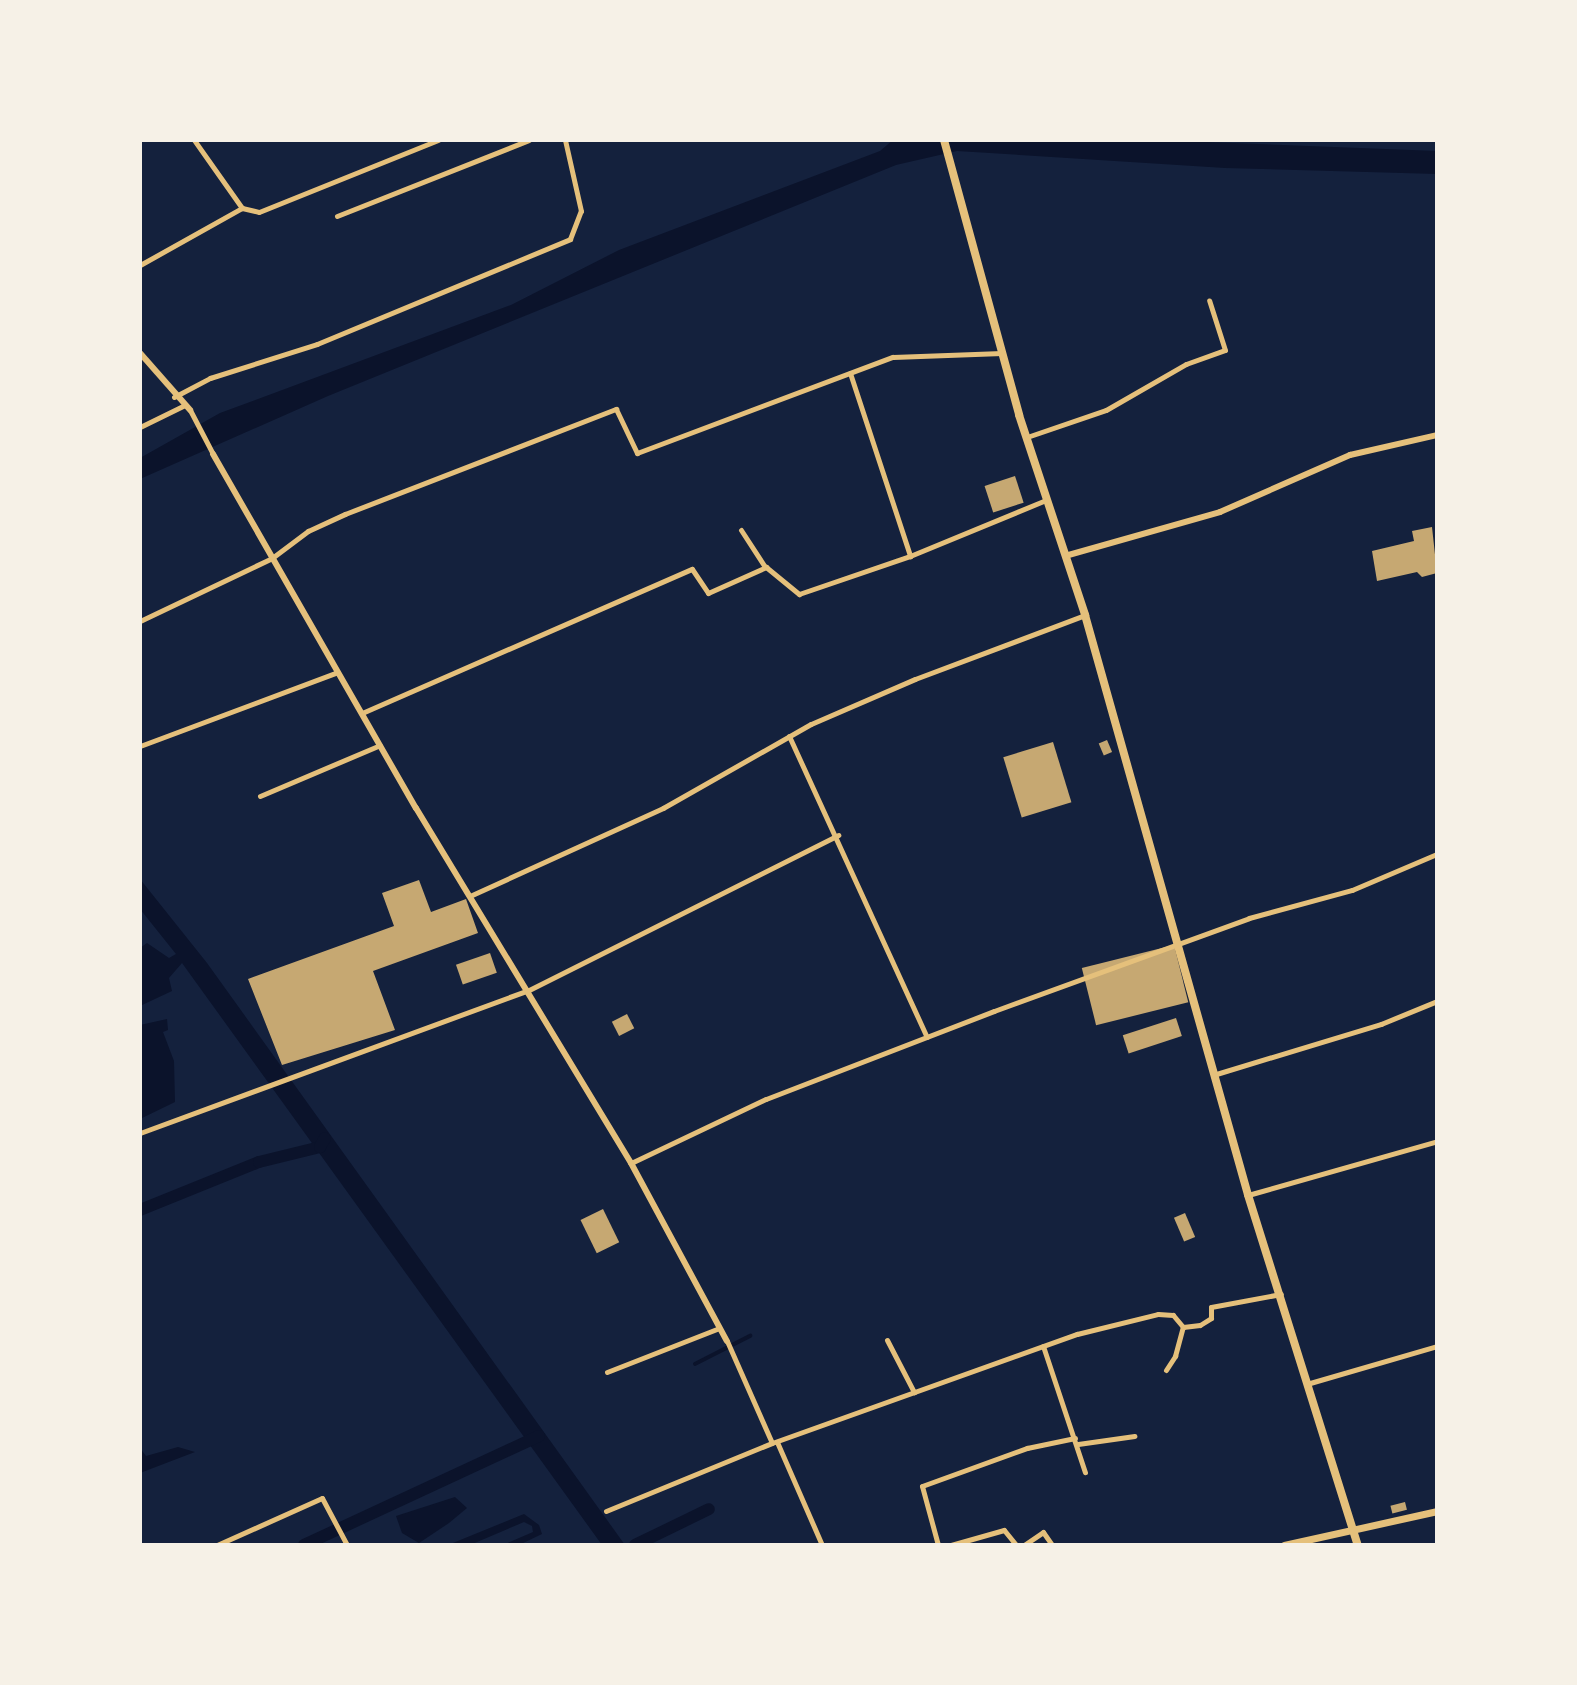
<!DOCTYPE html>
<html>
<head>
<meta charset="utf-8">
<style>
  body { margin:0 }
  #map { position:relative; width:1577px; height:1685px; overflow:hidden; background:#14213d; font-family:Mulish,sans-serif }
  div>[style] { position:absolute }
  .water>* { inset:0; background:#0b132b }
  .stream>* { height:3.5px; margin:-1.75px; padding:0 1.75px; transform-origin:1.75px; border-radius:1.75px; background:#0b132b }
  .canal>* { height:12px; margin:-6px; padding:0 6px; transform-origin:6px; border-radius:6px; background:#0b132b }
  .building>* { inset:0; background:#c6a872; transform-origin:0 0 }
  .minor>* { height:5px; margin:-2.5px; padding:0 2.5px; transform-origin:2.5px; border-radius:2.5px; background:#e5c07b }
  .tertiary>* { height:6px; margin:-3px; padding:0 3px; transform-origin:3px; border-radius:3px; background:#e5c07b }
  .secondary>* { height:7px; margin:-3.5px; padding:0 3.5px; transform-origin:3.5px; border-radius:3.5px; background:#e5c07b }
  .primary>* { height:8px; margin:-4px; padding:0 4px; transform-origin:4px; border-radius:4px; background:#e5c07b }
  span { translate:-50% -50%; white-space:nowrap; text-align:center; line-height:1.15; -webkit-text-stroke:5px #f6f1e7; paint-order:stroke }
  .frame { position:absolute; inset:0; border:142px solid #f6f1e7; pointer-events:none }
</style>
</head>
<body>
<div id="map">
  <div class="water">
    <i style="clip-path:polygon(893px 140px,1153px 140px,1437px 151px,1437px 174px,1225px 168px,957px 151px,896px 165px,328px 396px,140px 479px,140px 458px,220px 413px,511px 305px,619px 250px,880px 151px)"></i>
    <i style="clip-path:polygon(140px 879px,207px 963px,625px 1545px,602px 1545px,182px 963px,169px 978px,172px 991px,140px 1006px,140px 948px,147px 943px,169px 958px,176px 954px,140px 909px)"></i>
    <i style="clip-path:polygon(167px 1019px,168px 1030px,163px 1032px,174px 1061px,175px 1102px,140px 1119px,140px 1025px)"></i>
    <i style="clip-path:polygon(178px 1447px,195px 1452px,140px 1473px,140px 1448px,146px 1456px)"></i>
    <i style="clip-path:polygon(455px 1497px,467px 1508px,449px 1523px,419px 1543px,402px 1533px,396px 1516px)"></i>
    <i style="clip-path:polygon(524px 1514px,539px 1525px,542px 1534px,519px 1545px,503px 1545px,533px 1532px,532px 1526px,524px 1522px,470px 1545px,448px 1545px)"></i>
  </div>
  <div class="stream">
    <i style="left:695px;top:1364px;width:62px;rotate:-27deg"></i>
  </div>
  <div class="canal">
    <i style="left:140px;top:1210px;width:128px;rotate:-22deg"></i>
    <i style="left:259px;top:1162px;width:63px;rotate:-13.8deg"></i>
    <i style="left:320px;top:1147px;width:10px;rotate:-61deg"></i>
    <i style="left:304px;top:1545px;width:259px;rotate:-24.9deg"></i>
    <i style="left:635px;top:1545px;width:82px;rotate:-25.9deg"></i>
  </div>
  <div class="building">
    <i style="left:1015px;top:476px;width:28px;height:32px;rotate:72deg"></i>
    <i style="clip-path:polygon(1432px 527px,1437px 573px,1422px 577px,1417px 572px,1377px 581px,1372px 551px,1414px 541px,1412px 531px)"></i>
    <i style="left:1107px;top:740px;width:13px;height:9px;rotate:67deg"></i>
    <i style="left:1053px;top:742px;width:63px;height:52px;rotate:73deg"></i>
    <i style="clip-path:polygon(419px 880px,431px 912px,466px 899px,478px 933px,373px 971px,395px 1030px,282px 1065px,248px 979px,394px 926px,382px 893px)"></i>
    <i style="left:1174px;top:945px;width:59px;height:95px;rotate:76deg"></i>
    <i style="left:490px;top:953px;width:21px;height:36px;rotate:71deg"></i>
    <i style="left:627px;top:1014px;width:16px;height:17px;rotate:63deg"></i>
    <i style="left:1176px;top:1018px;width:19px;height:56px;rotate:72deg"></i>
    <i style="left:603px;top:1209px;width:37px;height:25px;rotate:64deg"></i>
    <i style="left:1185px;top:1213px;width:26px;height:12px;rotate:67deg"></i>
    <i style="left:1405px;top:1502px;width:8px;height:15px;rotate:76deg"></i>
  </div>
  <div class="minor">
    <i style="left:242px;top:208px;width:17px;rotate:13deg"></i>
    <i style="left:259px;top:212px;width:193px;rotate:-21.9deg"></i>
    <i style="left:337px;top:216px;width:206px;rotate:-21.6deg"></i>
    <i style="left:140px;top:265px;width:117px;rotate:-29.2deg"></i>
    <i style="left:242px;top:208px;width:83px;rotate:-125.2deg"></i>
    <i style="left:850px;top:373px;width:193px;rotate:71.8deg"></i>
    <i style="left:174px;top:397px;width:41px;rotate:-27.8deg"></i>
    <i style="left:210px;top:378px;width:112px;rotate:-17.6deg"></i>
    <i style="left:317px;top:344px;width:274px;rotate:-22.5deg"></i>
    <i style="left:570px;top:239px;width:30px;rotate:-69deg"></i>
    <i style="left:581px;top:211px;width:73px;rotate:-102.7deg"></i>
    <i style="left:190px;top:410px;width:50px;rotate:62.4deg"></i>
    <i style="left:140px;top:427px;width:50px;rotate:-26.1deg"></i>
    <i style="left:1027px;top:437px;width:83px;rotate:-18.9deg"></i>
    <i style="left:1106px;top:410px;width:92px;rotate:-29.9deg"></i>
    <i style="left:1186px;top:364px;width:41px;rotate:-19.7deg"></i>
    <i style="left:1225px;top:350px;width:52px;rotate:-107.7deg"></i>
    <i style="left:741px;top:530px;width:44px;rotate:57deg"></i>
    <i style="left:140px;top:621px;width:146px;rotate:-25.5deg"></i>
    <i style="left:272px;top:558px;width:45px;rotate:-36.9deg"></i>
    <i style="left:308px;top:531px;width:41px;rotate:-24.7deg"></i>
    <i style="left:345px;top:514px;width:291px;rotate:-21.2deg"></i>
    <i style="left:616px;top:409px;width:49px;rotate:64.5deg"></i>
    <i style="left:637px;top:453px;width:273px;rotate:-20.6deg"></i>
    <i style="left:893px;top:357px;width:109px;rotate:-2.1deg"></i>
    <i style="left:362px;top:713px;width:360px;rotate:-23.6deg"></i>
    <i style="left:692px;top:569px;width:29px;rotate:56deg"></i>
    <i style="left:708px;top:593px;width:64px;rotate:-24.1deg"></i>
    <i style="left:766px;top:567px;width:43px;rotate:39.3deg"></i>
    <i style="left:799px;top:594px;width:117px;rotate:-18.9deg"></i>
    <i style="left:910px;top:556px;width:147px;rotate:-22.4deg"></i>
    <i style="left:789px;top:736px;width:331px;rotate:65.4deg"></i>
    <i style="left:140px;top:746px;width:211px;rotate:-20.5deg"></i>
    <i style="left:260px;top:796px;width:130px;rotate:-23deg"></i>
    <i style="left:472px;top:895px;width:210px;rotate:-24.5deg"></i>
    <i style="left:663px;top:808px;width:170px;rotate:-29.6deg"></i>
    <i style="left:811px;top:724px;width:113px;rotate:-23.4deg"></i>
    <i style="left:915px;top:679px;width:182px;rotate:-20.6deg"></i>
    <i style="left:1213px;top:1075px;width:176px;rotate:-16.9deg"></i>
    <i style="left:1381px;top:1024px;width:61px;rotate:-22.3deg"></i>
    <i style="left:140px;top:1133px;width:414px;rotate:-20.2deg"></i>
    <i style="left:529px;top:990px;width:346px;rotate:-26.6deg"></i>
    <i style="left:631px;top:1163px;width:149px;rotate:-25.4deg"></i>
    <i style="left:766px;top:1099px;width:244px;rotate:-21.1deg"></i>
    <i style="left:994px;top:1011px;width:271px;rotate:-20deg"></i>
    <i style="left:1249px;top:918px;width:107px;rotate:-15.2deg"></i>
    <i style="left:1352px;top:890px;width:92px;rotate:-23deg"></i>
    <i style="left:1248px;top:1195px;width:197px;rotate:-15.9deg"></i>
    <i style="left:887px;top:1340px;width:59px;rotate:62.6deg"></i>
    <i style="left:727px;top:1341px;width:111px;rotate:66.2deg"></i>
    <i style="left:1043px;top:1346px;width:133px;rotate:71.6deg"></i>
    <i style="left:1166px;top:1370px;width:17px;rotate:-57deg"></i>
    <i style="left:1175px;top:1356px;width:30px;rotate:-75deg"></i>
    <i style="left:607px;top:1372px;width:120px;rotate:-21.4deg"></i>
    <i style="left:1310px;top:1383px;width:132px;rotate:-16.2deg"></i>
    <i style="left:777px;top:1442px;width:112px;rotate:66.4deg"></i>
    <i style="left:1078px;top:1444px;width:57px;rotate:-8.1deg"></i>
    <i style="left:606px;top:1511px;width:179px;rotate:-22.3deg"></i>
    <i style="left:772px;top:1443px;width:324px;rotate:-19.7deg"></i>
    <i style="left:1077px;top:1334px;width:83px;rotate:-13.9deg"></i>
    <i style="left:1158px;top:1314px;width:15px;rotate:4deg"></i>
    <i style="left:1173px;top:1315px;width:16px;rotate:50deg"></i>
    <i style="left:1183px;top:1327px;width:17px;rotate:-7deg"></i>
    <i style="left:1200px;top:1325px;width:13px;rotate:-32deg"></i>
    <i style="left:1211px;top:1318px;width:11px;rotate:-90deg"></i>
    <i style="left:1211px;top:1307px;width:71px;rotate:-10.5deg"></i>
    <i style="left:217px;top:1545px;width:115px;rotate:-24.1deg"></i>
    <i style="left:322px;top:1498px;width:53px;rotate:62deg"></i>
    <i style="left:938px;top:1545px;width:61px;rotate:-105.2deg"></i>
    <i style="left:922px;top:1486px;width:112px;rotate:-19.9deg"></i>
    <i style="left:1027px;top:1448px;width:49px;rotate:-11.8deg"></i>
    <i style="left:951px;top:1545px;width:55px;rotate:-15.8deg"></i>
    <i style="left:1004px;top:1530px;width:19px;rotate:51deg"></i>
    <i style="left:1024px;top:1545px;width:23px;rotate:-34deg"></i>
    <i style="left:1043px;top:1532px;width:16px;rotate:55deg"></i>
  </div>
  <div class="tertiary">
    <i style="left:140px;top:353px;width:76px;rotate:48.7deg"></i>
    <i style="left:213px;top:454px;width:408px;rotate:60.2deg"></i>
    <i style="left:416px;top:808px;width:415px;rotate:58.8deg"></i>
    <i style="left:631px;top:1163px;width:202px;rotate:61.7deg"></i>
    <i style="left:1065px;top:556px;width:161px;rotate:-15.8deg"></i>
    <i style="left:1220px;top:512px;width:142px;rotate:-23.7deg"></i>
    <i style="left:1350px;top:455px;width:89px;rotate:-12.9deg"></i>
  </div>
  <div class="secondary">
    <i style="left:1284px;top:1545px;width:157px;rotate:-12.5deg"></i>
  </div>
  <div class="primary">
    <i style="left:944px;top:140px;width:285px;rotate:74.7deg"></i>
    <i style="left:1019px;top:415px;width:211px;rotate:71.7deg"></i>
    <i style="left:1085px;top:615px;width:602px;rotate:74.3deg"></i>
    <i style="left:1248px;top:1195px;width:367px;rotate:72.6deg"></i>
  </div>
  <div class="frame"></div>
</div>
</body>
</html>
